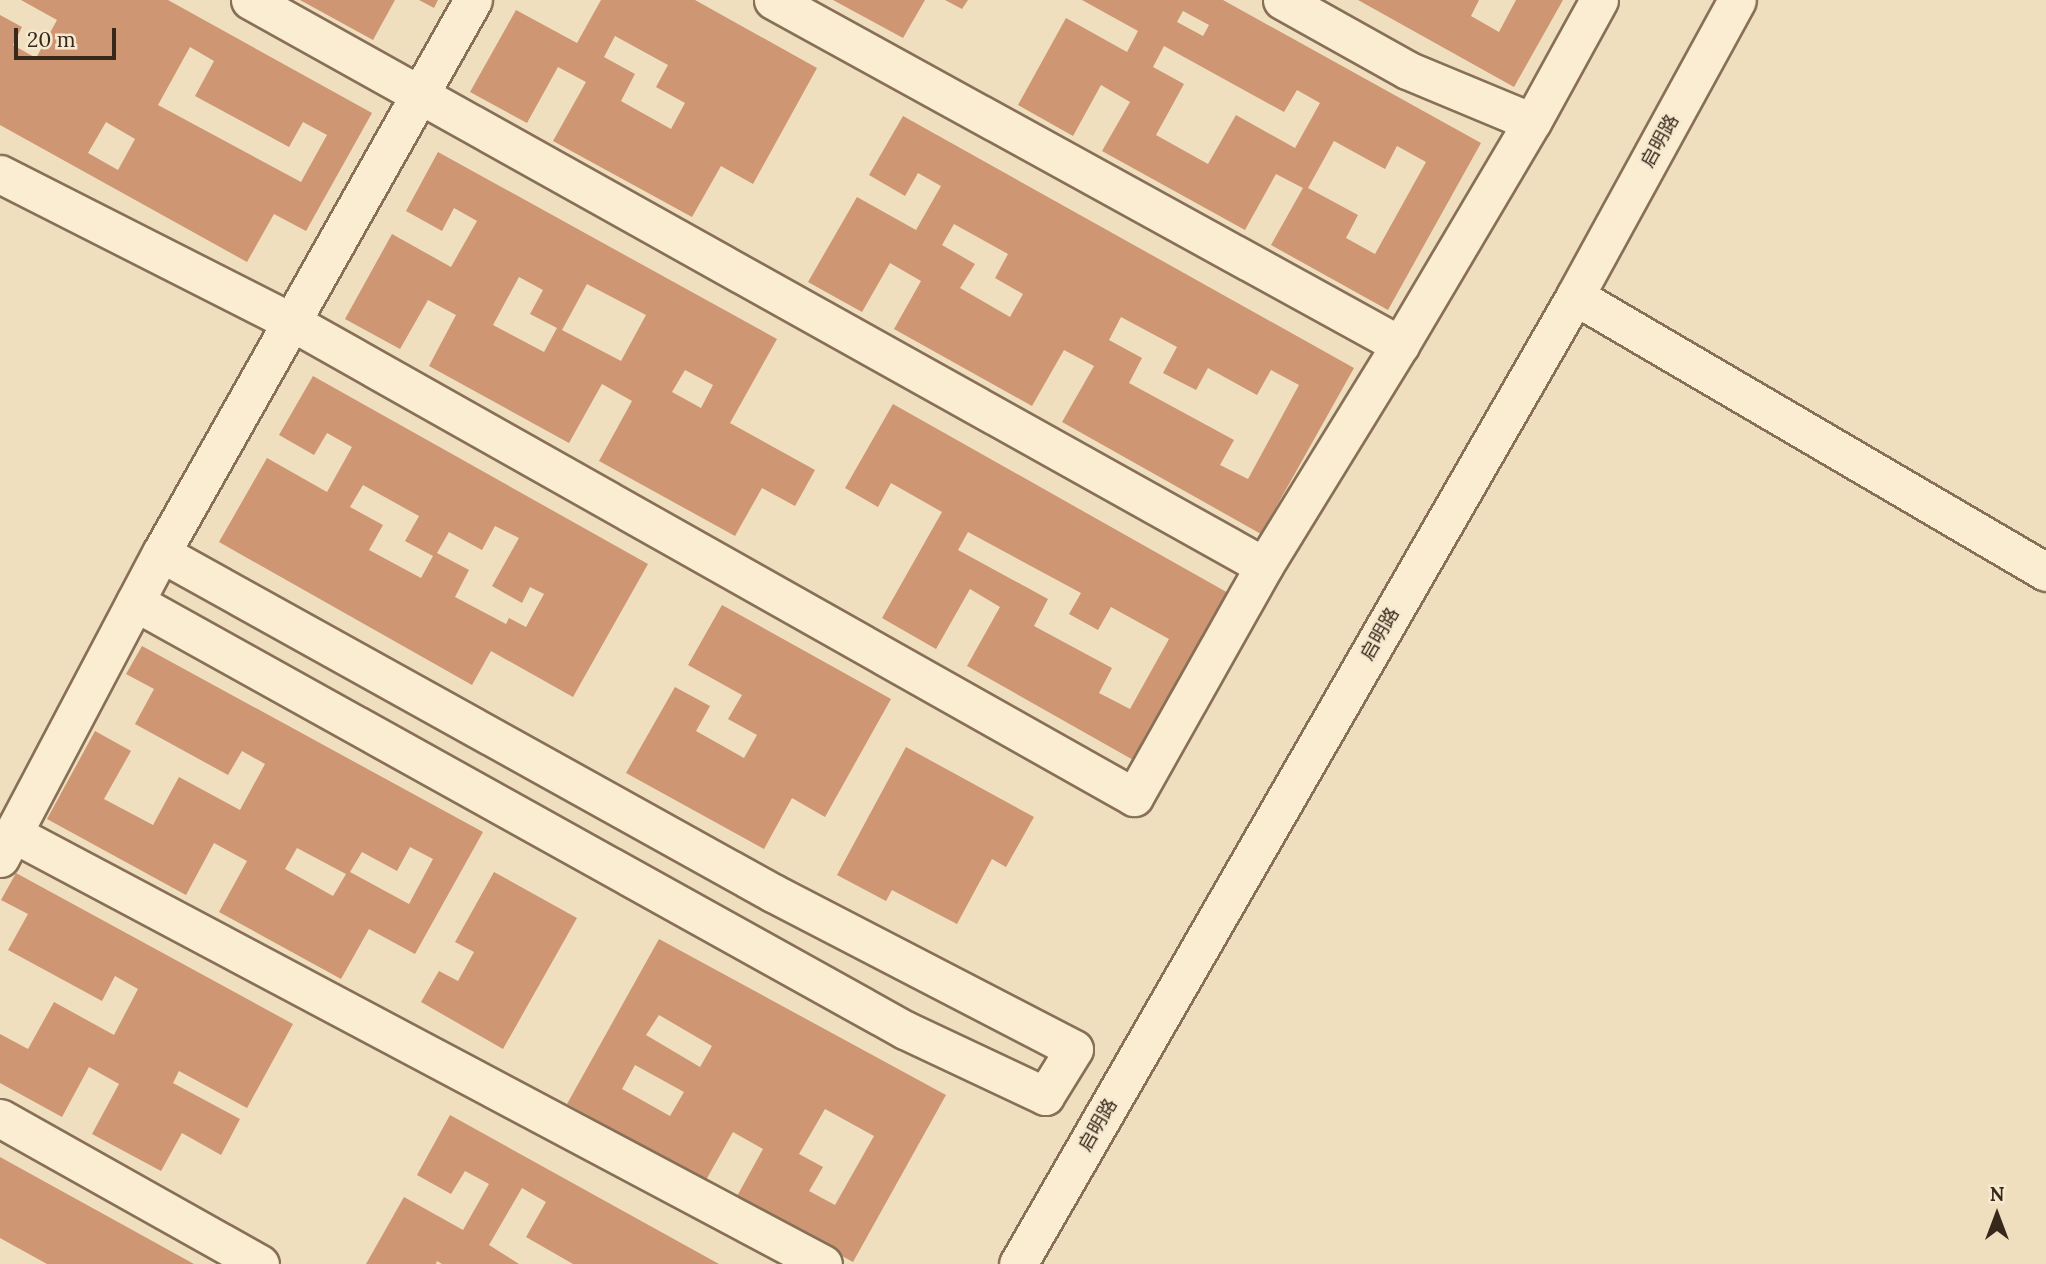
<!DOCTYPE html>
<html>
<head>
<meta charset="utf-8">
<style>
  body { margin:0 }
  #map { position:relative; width:2046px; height:1264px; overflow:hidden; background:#efdfbf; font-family:Lora,"Noto Sans SC",serif }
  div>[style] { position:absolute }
  .building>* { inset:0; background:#ce9673 }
  .roads { filter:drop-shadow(2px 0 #886f57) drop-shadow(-2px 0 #886f57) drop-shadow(0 2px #886f57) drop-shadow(0 -2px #886f57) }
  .minor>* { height:37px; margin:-18.5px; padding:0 18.5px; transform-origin:18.5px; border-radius:18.5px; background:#faedd2 }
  span { translate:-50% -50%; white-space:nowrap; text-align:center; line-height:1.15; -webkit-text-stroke:5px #f6e9ce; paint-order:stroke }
  .street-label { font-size:19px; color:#37281c }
  .north { position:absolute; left:1962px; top:1180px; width:70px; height:70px; -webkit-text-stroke:5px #f6e9ce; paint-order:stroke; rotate:0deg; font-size:19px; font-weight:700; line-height:28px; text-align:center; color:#37281c }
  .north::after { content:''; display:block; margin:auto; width:24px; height:32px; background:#37281c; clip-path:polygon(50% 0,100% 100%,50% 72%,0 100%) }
  .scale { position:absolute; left:14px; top:28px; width:102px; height:32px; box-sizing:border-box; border:4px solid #37281c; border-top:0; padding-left:9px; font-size:21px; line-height:24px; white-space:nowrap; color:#37281c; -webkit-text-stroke:5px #f6e9ce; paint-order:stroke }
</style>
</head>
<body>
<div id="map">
  <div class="building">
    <i style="clip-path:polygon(evenodd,21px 0,168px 0,372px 113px,306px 231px,274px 214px,247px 262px,0 125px,0 15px,22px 27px,13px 45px,36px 58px,57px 20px,21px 0,190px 47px,214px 61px,195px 96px,289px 147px,303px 122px,327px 135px,301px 182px,158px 105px,190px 47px,21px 0,106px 122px,135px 139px,118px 170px,88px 153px,106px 122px)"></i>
    <i style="clip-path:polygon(300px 0,395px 0,373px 40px)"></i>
    <i style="clip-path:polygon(419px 0,438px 0,434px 8px)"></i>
    <i style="clip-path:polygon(evenodd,601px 0,695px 0,817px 68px,753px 184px,721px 166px,692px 217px,553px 141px,586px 82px,558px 67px,527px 123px,470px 92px,516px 10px,577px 43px,601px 0,615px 36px,668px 65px,656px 87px,685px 103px,671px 129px,621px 101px,635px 74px,604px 57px,615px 36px)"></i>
    <i style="clip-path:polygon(833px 0,925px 0,903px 38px)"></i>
    <i style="clip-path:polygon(945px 0,968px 0,962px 9px)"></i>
    <i style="clip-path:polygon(evenodd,1082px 0,1223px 0,1481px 143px,1388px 310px,1271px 245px,1303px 188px,1276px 174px,1245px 230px,1102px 151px,1130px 102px,1101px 85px,1073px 136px,1018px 105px,1066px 18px,1127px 52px,1138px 31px,1082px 0,1183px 11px,1209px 25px,1203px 36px,1177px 22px,1183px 11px,1082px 0,1164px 46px,1284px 112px,1297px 90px,1320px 103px,1295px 148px,1236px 115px,1208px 164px,1156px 135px,1184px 84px,1153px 67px,1164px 46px,1082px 0,1334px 141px,1385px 169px,1397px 146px,1426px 162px,1375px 254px,1346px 238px,1358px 215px,1308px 188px,1334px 141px)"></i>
    <i style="clip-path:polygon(1358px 0,1479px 0,1471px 16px,1499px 32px,1516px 0,1563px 0,1514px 87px)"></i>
    <i style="clip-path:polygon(evenodd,903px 116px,1354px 368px,1261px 534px,1062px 422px,1094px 366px,1064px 350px,1032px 406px,894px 329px,921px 281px,890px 263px,862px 312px,808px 282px,857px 197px,916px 230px,941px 186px,918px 173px,905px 196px,869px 175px,903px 116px,954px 224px,1008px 254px,995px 278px,1023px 294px,1010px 317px,960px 288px,975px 264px,942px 245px,954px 224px,903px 116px,1121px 317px,1177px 347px,1163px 373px,1196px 390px,1208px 368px,1257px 395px,1271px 370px,1299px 385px,1248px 479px,1220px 465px,1234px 440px,1129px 383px,1142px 358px,1109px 340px,1121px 317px)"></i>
    <i style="clip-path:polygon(evenodd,438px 152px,777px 339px,730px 423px,815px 470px,795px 506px,762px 488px,735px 536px,599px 461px,632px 401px,602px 384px,569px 443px,429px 366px,456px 315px,428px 300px,400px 349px,345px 319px,392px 234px,451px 267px,477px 221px,454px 208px,442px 231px,406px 211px,438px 152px,519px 277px,543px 290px,530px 314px,557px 328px,544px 352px,493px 325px,519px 277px,438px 152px,587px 284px,646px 315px,621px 361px,562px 330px,587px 284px,438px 152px,685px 370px,713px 385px,701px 408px,672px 392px,685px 370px)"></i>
    <i style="clip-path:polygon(evenodd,313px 376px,648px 564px,573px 697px,491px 651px,472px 685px,219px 542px,267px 458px,327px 492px,352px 447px,327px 433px,314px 455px,279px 435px,313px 376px,363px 485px,419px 516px,405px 541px,433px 556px,421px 578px,369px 550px,383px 525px,350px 507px,363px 485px,313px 376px,495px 526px,519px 538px,492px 586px,522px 603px,530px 587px,544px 594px,526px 627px,509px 618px,506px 624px,455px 597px,469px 570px,437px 553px,449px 532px,482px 550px,495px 526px)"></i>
    <i style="clip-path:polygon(evenodd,893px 404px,1230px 594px,1135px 761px,967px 666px,1000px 607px,970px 589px,936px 649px,882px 618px,942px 512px,891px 483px,878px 507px,845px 488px,893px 404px,968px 532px,1081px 593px,1069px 614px,1098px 630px,1111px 607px,1169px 639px,1130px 709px,1099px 693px,1112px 668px,1034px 626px,1048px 599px,958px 550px,968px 532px)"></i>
    <i style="clip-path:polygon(722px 605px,891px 699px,825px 817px,792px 798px,764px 849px,626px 773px,675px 687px,710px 706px,696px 731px,744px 758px,757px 735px,728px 719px,742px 695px,688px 665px)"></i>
    <i style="clip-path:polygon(evenodd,142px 646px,483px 832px,415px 954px,369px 929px,341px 979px,219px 912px,247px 861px,214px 843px,186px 895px,47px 819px,95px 731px,131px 751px,104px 799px,153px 825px,179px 777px,240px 810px,265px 764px,242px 751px,228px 775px,135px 724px,154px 689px,126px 674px,142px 646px,410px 847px,433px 859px,409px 904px,350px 872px,362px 852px,397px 871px,410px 847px,142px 646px,297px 848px,346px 874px,333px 896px,285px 869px,297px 848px)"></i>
    <i style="clip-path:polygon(906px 747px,1034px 817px,1006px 867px,992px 859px,957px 924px,892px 890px,886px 901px,837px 875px)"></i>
    <i style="clip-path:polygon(494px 872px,577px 918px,503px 1049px,421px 1002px,439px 971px,458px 981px,474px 952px,455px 942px)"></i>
    <i style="clip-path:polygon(16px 873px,293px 1024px,247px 1108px,179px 1071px,173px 1083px,240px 1119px,221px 1155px,182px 1133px,161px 1171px,92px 1134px,119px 1084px,89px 1067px,62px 1117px,0 1083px,0 1034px,28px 1049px,54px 1002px,114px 1035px,138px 989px,115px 976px,102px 1001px,8px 950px,28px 914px,1px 900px)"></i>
    <i style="clip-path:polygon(evenodd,659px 939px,946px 1095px,853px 1262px,736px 1198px,763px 1149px,733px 1132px,706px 1180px,567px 1104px,659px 939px,659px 1015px,712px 1046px,700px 1067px,646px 1035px,659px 1015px,659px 939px,635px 1065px,684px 1092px,670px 1116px,622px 1089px,635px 1065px,659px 939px,825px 1109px,874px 1136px,835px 1205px,809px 1191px,823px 1167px,799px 1154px,825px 1109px)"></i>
    <i style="clip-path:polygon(450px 1115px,719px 1264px,573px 1264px,526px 1237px,546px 1202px,522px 1188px,489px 1245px,519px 1264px,442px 1264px,437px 1261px,436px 1264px,366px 1264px,404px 1197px,463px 1230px,489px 1184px,465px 1171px,451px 1194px,417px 1175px)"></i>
    <i style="clip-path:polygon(0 1157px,194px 1264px,47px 1264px,0 1238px)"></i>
  </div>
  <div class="roads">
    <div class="minor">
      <i style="left:250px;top:0;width:1161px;rotate:29.17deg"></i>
      <i style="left:773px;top:0;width:716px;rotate:28.82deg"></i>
      <i style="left:1400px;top:345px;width:259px;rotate:-59.4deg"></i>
      <i style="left:1532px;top:122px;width:139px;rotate:-61.2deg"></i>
      <i style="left:1282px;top:0;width:143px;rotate:29.2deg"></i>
      <i style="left:1407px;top:70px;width:135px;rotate:22.6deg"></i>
      <i style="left:0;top:174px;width:325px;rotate:26.9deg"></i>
      <i style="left:290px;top:321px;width:969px;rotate:29.42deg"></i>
      <i style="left:1134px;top:797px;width:265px;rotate:-60.6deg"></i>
      <i style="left:1264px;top:566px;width:259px;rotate:-58.4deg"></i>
      <i style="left:1575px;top:296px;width:546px;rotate:30.37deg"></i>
      <i style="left:135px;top:602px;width:881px;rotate:29.07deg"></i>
      <i style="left:905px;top:1030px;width:155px;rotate:25.2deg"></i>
      <i style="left:1045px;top:1096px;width:55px;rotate:-58.3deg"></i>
      <i style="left:1074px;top:1049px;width:339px;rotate:-152.6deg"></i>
      <i style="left:773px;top:893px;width:700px;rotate:-150.95deg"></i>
      <i style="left:14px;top:834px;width:916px;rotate:27.99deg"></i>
      <i style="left:0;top:858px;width:345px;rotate:-62.2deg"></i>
      <i style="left:161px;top:553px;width:635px;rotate:-60.57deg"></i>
      <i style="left:0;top:1118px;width:298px;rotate:29.3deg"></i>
      <i style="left:1018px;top:1264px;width:1117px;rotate:-60.08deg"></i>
      <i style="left:1575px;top:296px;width:337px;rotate:-61.3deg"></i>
    </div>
  </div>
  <div class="street-label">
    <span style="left:1660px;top:141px;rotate:-61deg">启明路</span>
    <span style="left:1380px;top:634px;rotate:-60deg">启明路</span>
    <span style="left:1098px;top:1125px;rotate:-60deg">启明路</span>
  </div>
  <div class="north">N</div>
  <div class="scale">20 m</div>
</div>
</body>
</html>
